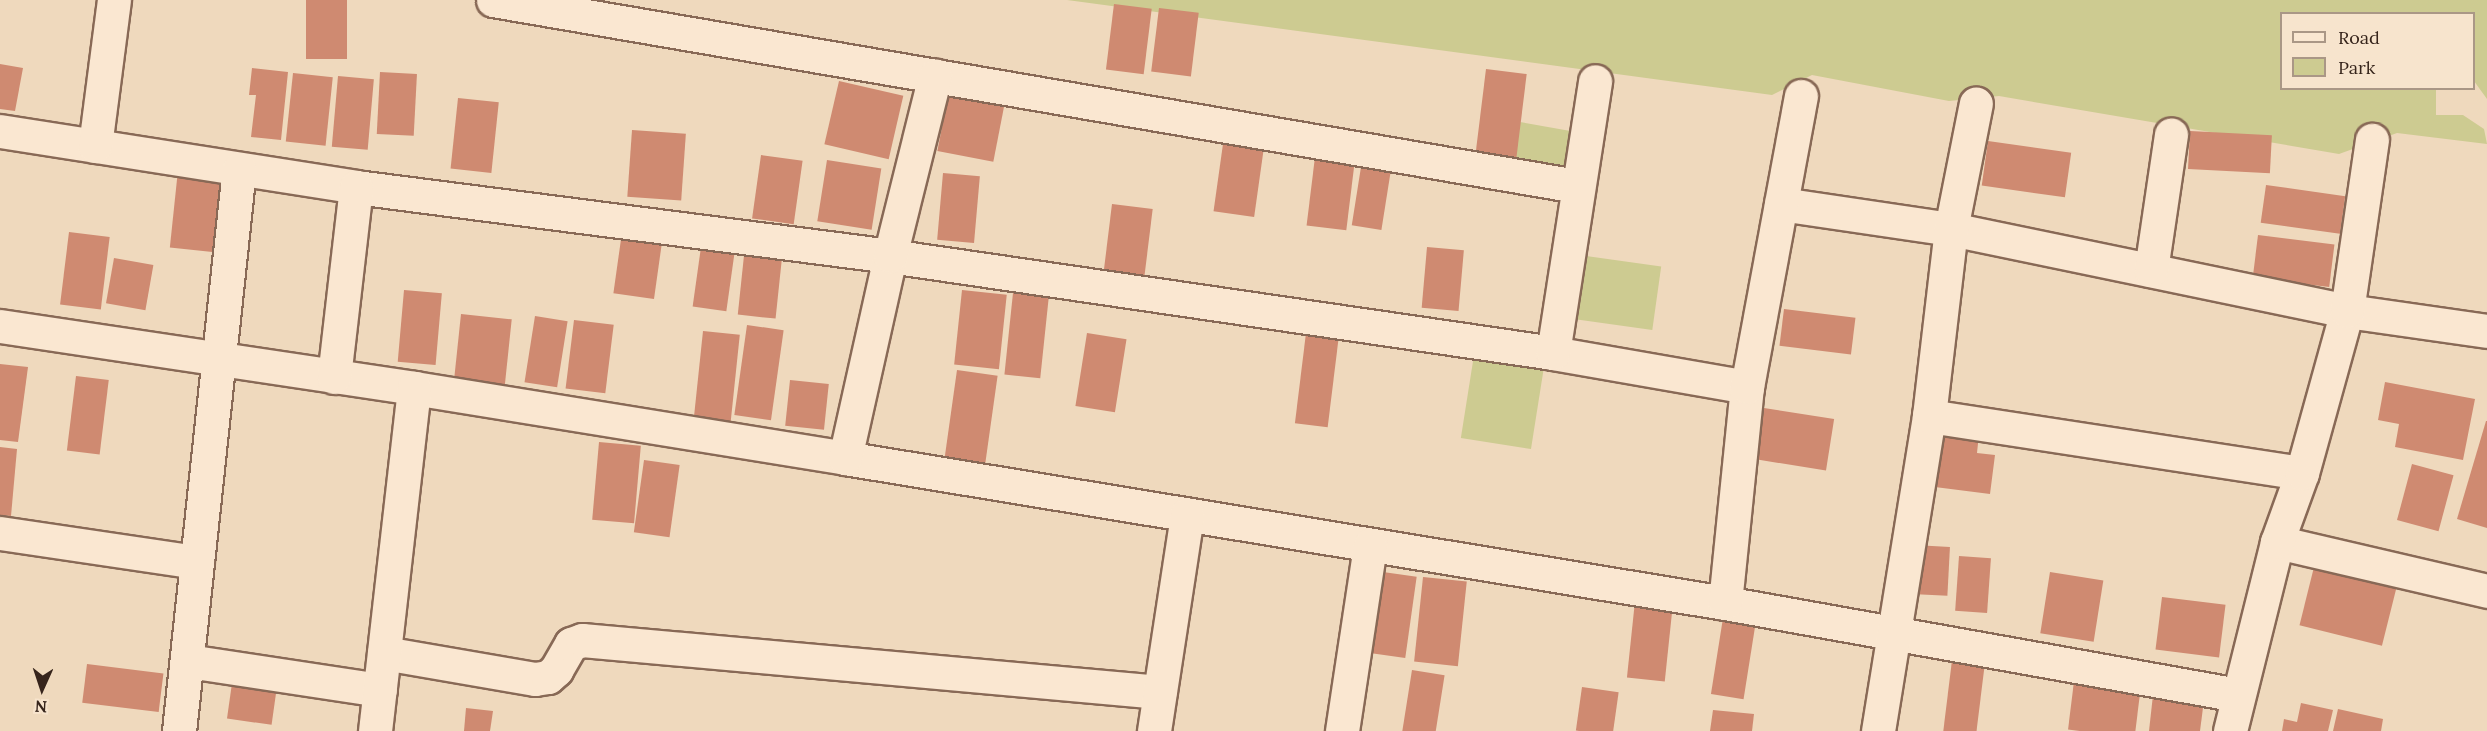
<!DOCTYPE html>
<html>
<head>
<meta charset="utf-8">
<style>
  body { margin:0 }
  #map { position:relative; width:2487px; height:731px; overflow:hidden; background:#efd9bd; font-family:Lora,serif }
  div>[style] { position:absolute }
  .green>* { inset:0; background:#cdcb91; transform-origin:0 0 }
  .building>* { inset:0; background:#cf8a71; transform-origin:0 0 }
  .roads { filter:drop-shadow(2px 0 #886956) drop-shadow(-2px 0 #886956) drop-shadow(0 2px #886956) drop-shadow(0 -2px #886956) }
  .minor>* { height:33px; margin:-16.5px; padding:0 16.5px; transform-origin:16.5px; border-radius:16.5px; background:#fae7d1 }
  span { translate:-50% -50%; white-space:nowrap; text-align:center; line-height:1.15; -webkit-text-stroke:4.5px #f7e4cd; paint-order:stroke }
  .legend { position:absolute; left:2280px; top:12px; width:195px; height:78px; box-sizing:border-box; background:#f7e4cd; border:2px solid #aa9786; margin:0; padding:8px 10px; list-style:none; font-size:18px; color:#36241b }
  .legend li { display:flex; align-items:center; gap:12px; height:30px }
  .legend b { width:30px; border:2px solid #aa9786 }
  .north { position:absolute; left:12px; top:659px; width:60px; height:60px; -webkit-text-stroke:4px #f7e4cd; paint-order:stroke; rotate:183deg; font-size:16px; font-weight:700; line-height:24px; text-align:center; color:#36241b }
  .north::after { content:''; display:block; margin:auto; width:21px; height:27px; background:#36241b; clip-path:polygon(50% 0,100% 100%,50% 72%,0 100%) }
</style>
</head>
<body>
<div id="map">
  <div class="green">
    <i style="clip-path:polygon(1067px 0,2487px 0,2487px 99px,2474px 81px,2474px 14px,2282px 14px,2282px 88px,2436px 89px,2436px 115px,2463px 115px,2484px 129px,2487px 144px,2397px 133px,2339px 154px,1999px 96px,1949px 101px,1812px 75px,1772px 95px)"></i>
    <i style="left:1520px;top:122px;width:54px;height:39px;rotate:10deg"></i>
    <i style="left:1579px;top:255px;width:83px;height:64px;rotate:8deg"></i>
    <i style="left:1474px;top:355px;width:71px;height:84px;rotate:9deg"></i>
  </div>
  <div class="building">
    <i style="left:306px;top:0;width:41px;height:59px"></i>
    <i style="left:1114px;top:4px;width:38px;height:66px;rotate:7deg"></i>
    <i style="left:1159px;top:8px;width:40px;height:64px;rotate:7deg"></i>
    <i style="clip-path:polygon(0 64px,23px 68px,15px 111px,0 109px)"></i>
    <i style="clip-path:polygon(252px 68px,288px 72px,281px 140px,251px 137px,256px 95px,249px 95px)"></i>
    <i style="left:1486px;top:69px;width:41px;height:88px;rotate:7deg"></i>
    <i style="left:380px;top:72px;width:37px;height:62px;rotate:3deg"></i>
    <i style="left:293px;top:73px;width:40px;height:69px;rotate:6deg"></i>
    <i style="left:338px;top:76px;width:36px;height:71px;rotate:5deg"></i>
    <i style="left:839px;top:81px;width:66px;height:65px;rotate:13deg"></i>
    <i style="left:949px;top:91px;width:57px;height:61px;rotate:11deg"></i>
    <i style="left:458px;top:98px;width:41px;height:71px;rotate:6deg"></i>
    <i style="left:632px;top:130px;width:54px;height:67px;rotate:4deg"></i>
    <i style="left:2190px;top:131px;width:82px;height:38px;rotate:3deg"></i>
    <i style="left:1988px;top:141px;width:84px;height:45px;rotate:8deg"></i>
    <i style="left:1223px;top:144px;width:41px;height:68px;rotate:8deg"></i>
    <i style="left:761px;top:155px;width:42px;height:64px;rotate:8deg"></i>
    <i style="left:1315px;top:157px;width:40px;height:69px;rotate:7deg"></i>
    <i style="left:827px;top:160px;width:55px;height:62px;rotate:9deg"></i>
    <i style="left:1361px;top:167px;width:30px;height:59px;rotate:9deg"></i>
    <i style="left:178px;top:170px;width:50px;height:78px;rotate:6deg"></i>
    <i style="left:943px;top:173px;width:37px;height:67px;rotate:5deg"></i>
    <i style="left:2266px;top:185px;width:80px;height:38px;rotate:8deg"></i>
    <i style="left:1112px;top:204px;width:41px;height:74px;rotate:7deg"></i>
    <i style="left:623px;top:225px;width:41px;height:69px;rotate:8deg"></i>
    <i style="left:69px;top:232px;width:41px;height:73px;rotate:7deg"></i>
    <i style="left:2258px;top:235px;width:77px;height:43px;rotate:7deg"></i>
    <i style="left:745px;top:246px;width:38px;height:69px;rotate:6deg"></i>
    <i style="left:701px;top:247px;width:34px;height:60px;rotate:8deg"></i>
    <i style="left:1427px;top:247px;width:37px;height:61px;rotate:5deg"></i>
    <i style="left:114px;top:258px;width:40px;height:46px;rotate:10deg"></i>
    <i style="left:404px;top:290px;width:38px;height:72px;rotate:5deg"></i>
    <i style="left:962px;top:290px;width:45px;height:75px;rotate:6deg"></i>
    <i style="left:1013px;top:293px;width:36px;height:82px;rotate:6deg"></i>
    <i style="left:1784px;top:309px;width:72px;height:37px;rotate:7deg"></i>
    <i style="left:461px;top:314px;width:51px;height:71px;rotate:6deg"></i>
    <i style="left:535px;top:316px;width:33px;height:67px;rotate:9deg"></i>
    <i style="left:574px;top:320px;width:40px;height:69px;rotate:7deg"></i>
    <i style="left:747px;top:325px;width:37px;height:91px;rotate:8deg"></i>
    <i style="left:703px;top:331px;width:37px;height:88px;rotate:6deg"></i>
    <i style="left:1087px;top:333px;width:40px;height:74px;rotate:9deg"></i>
    <i style="left:1306px;top:333px;width:33px;height:91px;rotate:7deg"></i>
    <i style="clip-path:polygon(0 364px,28px 367px,18px 442px,0 440px)"></i>
    <i style="left:957px;top:370px;width:41px;height:90px;rotate:8deg"></i>
    <i style="left:76px;top:376px;width:33px;height:75px;rotate:7deg"></i>
    <i style="left:790px;top:380px;width:39px;height:46px;rotate:6deg"></i>
    <i style="clip-path:polygon(2385px 382px,2475px 399px,2463px 460px,2395px 447px,2399px 424px,2378px 420px)"></i>
    <i style="left:1764px;top:408px;width:71px;height:52px;rotate:9deg"></i>
    <i style="clip-path:polygon(2486px 421px,2487px 421px,2487px 528px,2457px 519px)"></i>
    <i style="clip-path:polygon(1944px 429px,1979px 434px,1977px 453px,1995px 455px,1990px 494px,1927px 486px,1931px 454px,1941px 455px)"></i>
    <i style="left:599px;top:442px;width:42px;height:78px;rotate:5deg"></i>
    <i style="clip-path:polygon(0 447px,17px 449px,11px 516px,0 515px)"></i>
    <i style="left:644px;top:460px;width:36px;height:73px;rotate:8deg"></i>
    <i style="left:2412px;top:464px;width:43px;height:58px;rotate:15deg"></i>
    <i style="left:1914px;top:545px;width:36px;height:49px;rotate:3deg"></i>
    <i style="left:1959px;top:556px;width:32px;height:55px;rotate:4deg"></i>
    <i style="left:2314px;top:567px;width:85px;height:60px;rotate:14deg"></i>
    <i style="left:1383px;top:572px;width:34px;height:82px;rotate:8deg"></i>
    <i style="left:2050px;top:572px;width:54px;height:62px;rotate:9deg"></i>
    <i style="left:1423px;top:577px;width:44px;height:85px;rotate:6deg"></i>
    <i style="left:2162px;top:597px;width:64px;height:53px;rotate:7deg"></i>
    <i style="left:1635px;top:601px;width:38px;height:77px;rotate:6deg"></i>
    <i style="left:1723px;top:618px;width:33px;height:77px;rotate:9deg"></i>
    <i style="left:1953px;top:652px;width:33px;height:80px;rotate:7deg"></i>
    <i style="left:87px;top:664px;width:77px;height:39px;rotate:7deg"></i>
    <i style="left:1412px;top:670px;width:33px;height:62px;rotate:9deg"></i>
    <i style="left:2075px;top:673px;width:67px;height:57px;rotate:7deg"></i>
    <i style="left:233px;top:676px;width:45px;height:43px;rotate:8deg"></i>
    <i style="clip-path:polygon(2154px 686px,2205px 692px,2200px 731px,2149px 731px)"></i>
    <i style="left:1582px;top:687px;width:37px;height:44px;rotate:8deg"></i>
    <i style="clip-path:polygon(2301px 703px,2333px 710px,2328px 731px,2282px 731px,2284px 719px,2297px 722px)"></i>
    <i style="clip-path:polygon(466px 708px,493px 711px,490px 731px,464px 731px)"></i>
    <i style="clip-path:polygon(2338px 709px,2383px 719px,2381px 731px,2333px 731px)"></i>
    <i style="clip-path:polygon(1713px 710px,1754px 714px,1752px 731px,1710px 731px)"></i>
  </div>
  <div class="roads">
    <div class="minor">
      <i style="left:493px;top:0;width:1100px;rotate:9.74deg"></i>
      <i style="left:0;top:131px;width:360px;rotate:8.9deg"></i>
      <i style="left:356px;top:187px;width:538px;rotate:7.36deg"></i>
      <i style="left:890px;top:256px;width:670px;rotate:8.32deg"></i>
      <i style="left:1553px;top:353px;width:197px;rotate:9.9deg"></i>
      <i style="left:95px;top:146px;width:147px;rotate:-82.6deg"></i>
      <i style="left:1781px;top:204px;width:172px;rotate:8.4deg"></i>
      <i style="left:1951px;top:229px;width:404px;rotate:11.7deg"></i>
      <i style="left:2347px;top:311px;width:141px;rotate:8.1deg"></i>
      <i style="left:2151px;top:270px;width:137px;rotate:-81.6deg"></i>
      <i style="left:0;top:326px;width:419px;rotate:8.5deg"></i>
      <i style="left:414px;top:388px;width:437px;rotate:9.2deg"></i>
      <i style="left:845px;top:458px;width:892px;rotate:9.36deg"></i>
      <i style="left:1725px;top:603px;width:521px;rotate:10.17deg"></i>
      <i style="left:1553px;top:353px;width:275px;rotate:-81.2deg"></i>
      <i style="left:334px;top:377px;width:191px;rotate:-83.4deg"></i>
      <i style="left:1929px;top:416px;width:377px;rotate:8.7deg"></i>
      <i style="left:845px;top:458px;width:207px;rotate:-77.4deg"></i>
      <i style="left:890px;top:256px;width:186px;rotate:-76deg"></i>
      <i style="left:0;top:533px;width:199px;rotate:8.4deg"></i>
      <i style="left:2277px;top:542px;width:216px;rotate:13.1deg"></i>
      <i style="left:1725px;top:603px;width:217px;rotate:-84.2deg"></i>
      <i style="left:1747px;top:387px;width:296px;rotate:-79.5deg"></i>
      <i style="left:384px;top:653px;width:153px;rotate:9.8deg"></i>
      <i style="left:535px;top:679px;width:13px;rotate:-9deg"></i>
      <i style="left:548px;top:677px;width:11px;rotate:-41deg"></i>
      <i style="left:556px;top:670px;width:30px;rotate:-60deg"></i>
      <i style="left:571px;top:644px;width:12px;rotate:-20deg"></i>
      <i style="left:582px;top:640px;width:580px;rotate:5.14deg"></i>
      <i style="left:188px;top:661px;width:194px;rotate:8.6deg"></i>
      <i style="left:179px;top:731px;width:565px;rotate:-83.91deg"></i>
      <i style="left:375px;top:731px;width:345px;rotate:-83.5deg"></i>
      <i style="left:1154px;top:731px;width:219px;rotate:-81.3deg"></i>
      <i style="left:1342px;top:731px;width:188px;rotate:-81.4deg"></i>
      <i style="left:1878px;top:731px;width:319px;rotate:-80.8deg"></i>
      <i style="left:1929px;top:416px;width:188px;rotate:-83.3deg"></i>
      <i style="left:1951px;top:229px;width:128px;rotate:-78.8deg"></i>
      <i style="left:2230px;top:731px;width:195px;rotate:-76deg"></i>
      <i style="left:2277px;top:542px;width:73px;rotate:-70.1deg"></i>
      <i style="left:2302px;top:473px;width:168px;rotate:-74.5deg"></i>
      <i style="left:2347px;top:311px;width:173px;rotate:-81.7deg"></i>
    </div>
  </div>
  <ul class="legend">
  <li><b style="height:8px;background:#fae7d1"></b>Road</li>
  <li><b style="height:16px;background:#cdcb91"></b>Park</li>
  </ul>
  <div class="north">N</div>
</div>
</body>
</html>
